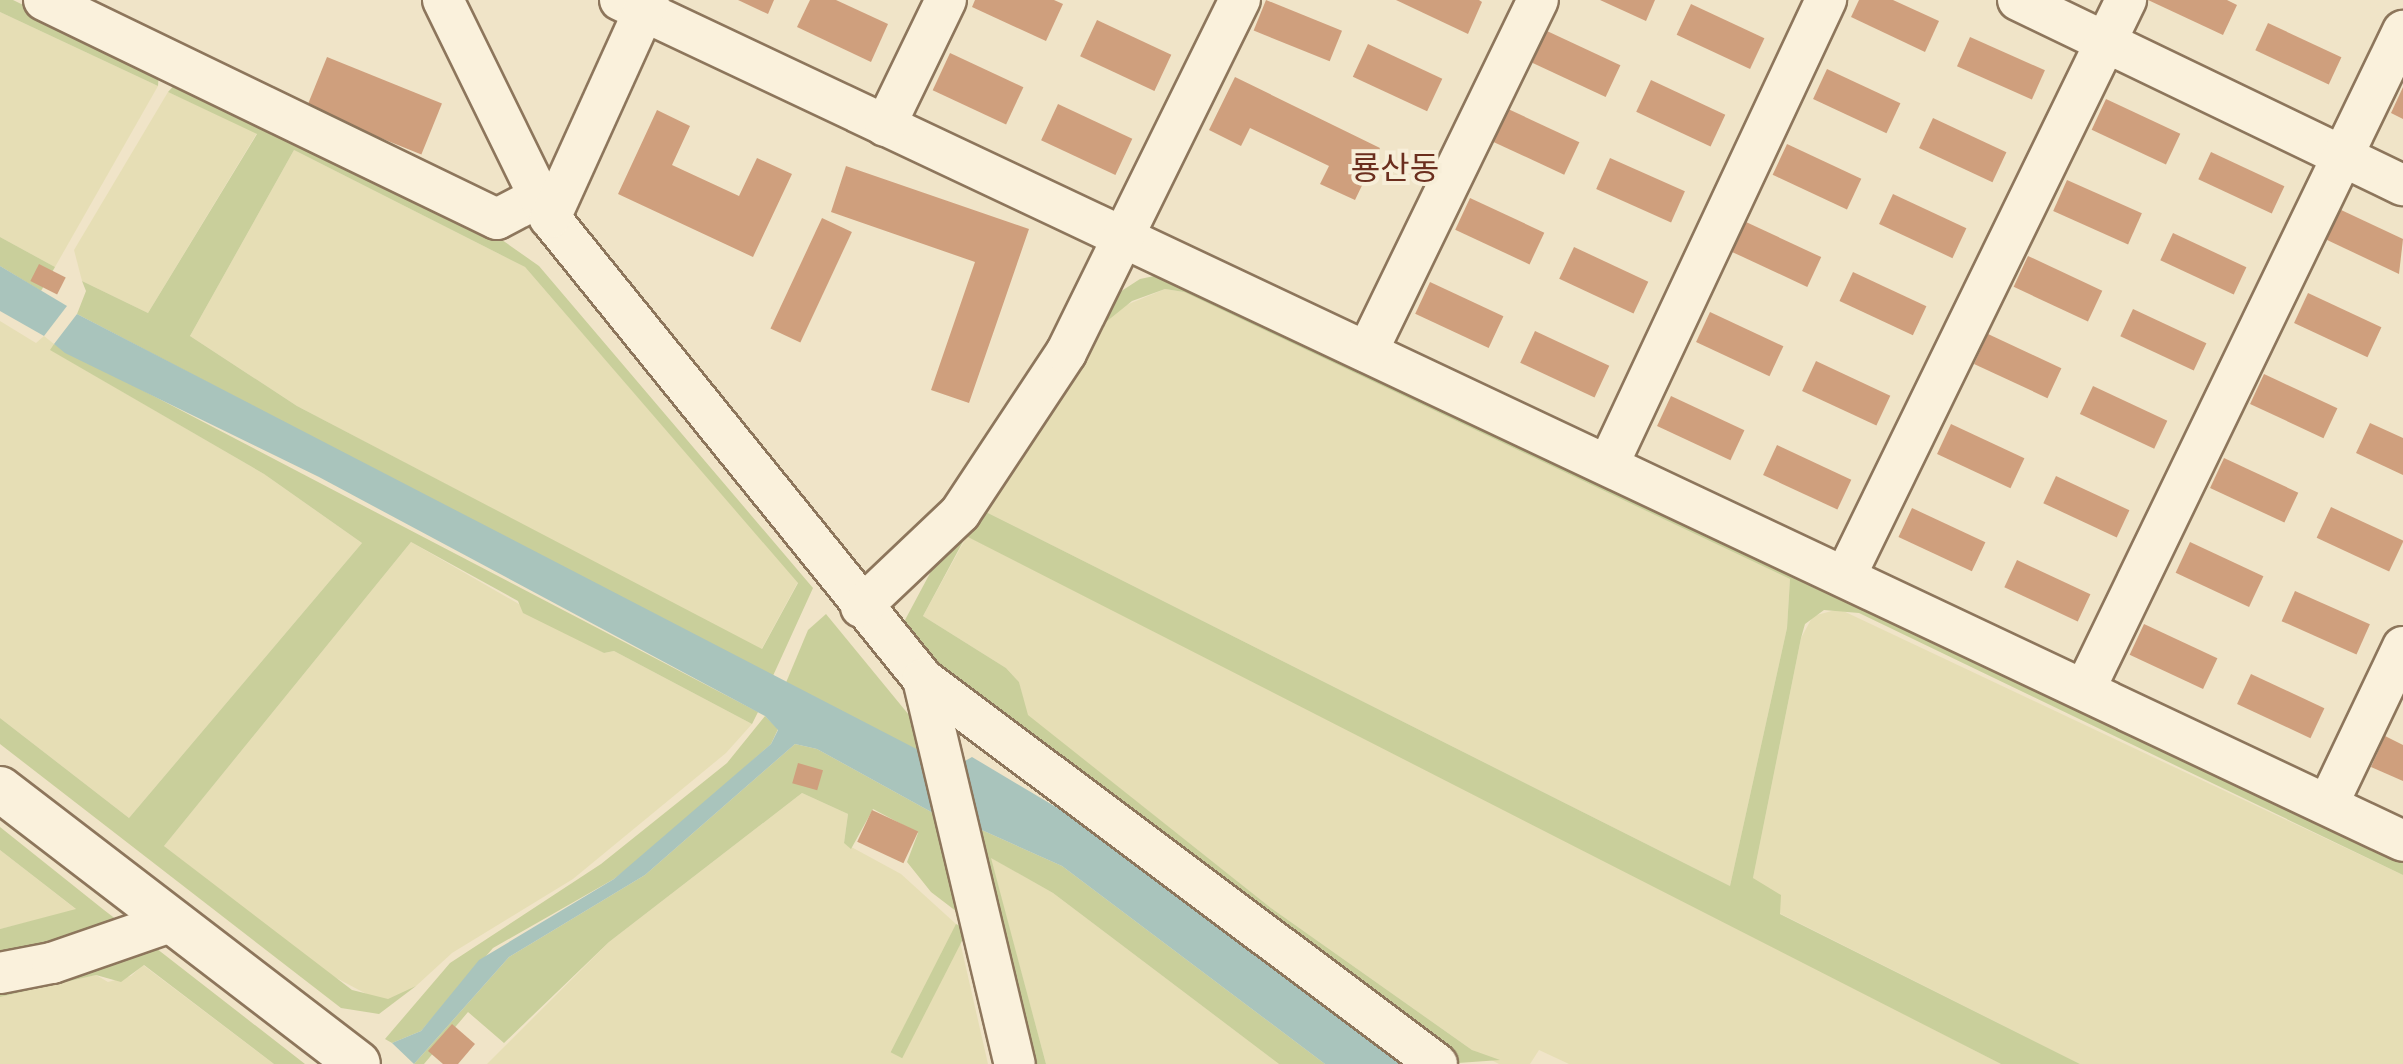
<!DOCTYPE html>
<html>
<head>
<meta charset="utf-8">
<style>
  body { margin:0 }
  #map { position:relative; width:2403px; height:1064px; overflow:hidden; background:#f0e4c8; font-family:"Noto Serif","Noto Sans KR",serif }
  div>[style] { position:absolute }
  .farmland>* { inset:0; background:#e6deb5 }
  .green>* { inset:0; background:#c9cf9b; transform-origin:0 0 }
  .water>* { inset:0; background:#a9c4bc }
  .building>* { inset:0; background:#cf9f7d; transform-origin:0 0 }
  .roads { filter:drop-shadow(2px 0 #8d765c) drop-shadow(-2px 0 #8d765c) drop-shadow(0 2px #8d765c) drop-shadow(0 -2px #8d765c) }
  .street>* { height:40px; margin:-20px; padding:0 20px; transform-origin:20px; border-radius:20px; background:#faf1dc }
  .secondary>* { height:44px; margin:-22px; padding:0 22px; transform-origin:22px; border-radius:22px; background:#faf1dc }
  span { translate:-50% -50%; white-space:nowrap; text-align:center; line-height:1.15; -webkit-text-stroke:8px #f7eed8; paint-order:stroke }
  .quarter-label { font-size:32px; color:#6b2e1e }
</style>
</head>
<body>
<div id="map">
  <div class="farmland">
    <i style="clip-path:polygon(0 12px,158px 86px,55px 267px,0 237px)"></i>
    <i style="clip-path:polygon(168px 92px,257px 133px,148px 313px,82px 281px,74px 250px)"></i>
    <i style="clip-path:polygon(294px 150px,525px 267px,798px 582px,761px 650px,297px 406px,190px 336px)"></i>
    <i style="clip-path:polygon(1165px 289px,1184px 292px,1790px 579px,1787px 628px,1730px 886px,974px 506px,1075px 347px,1119px 308px)"></i>
    <i style="clip-path:polygon(0 321px,36px 343px,44px 336px,54px 344px,51px 350px,264px 474px,362px 543px,129px 818px,0 718px)"></i>
    <i style="clip-path:polygon(967px 536px,1732px 925px,2001px 1064px,1569px 1064px,1539px 1050px,1530px 1064px,1499px 1064px,1472px 1050px,1271px 908px,1027px 715px,1019px 682px,1006px 668px,923px 616px)"></i>
    <i style="clip-path:polygon(411px 542px,604px 653px,614px 651px,752px 724px,726px 753px,573px 879px,452px 953px,416px 986px,395px 999px,376px 999px,323px 971px,164px 846px)"></i>
    <i style="clip-path:polygon(1839px 609px,2403px 875px,2403px 1064px,2080px 1064px,1779px 913px,1753px 878px,1801px 638px,1813px 616px)"></i>
    <i style="clip-path:polygon(802px 793px,848px 814px,844px 843px,901px 874px,956px 924px,988px 1064px,487px 1064px,609px 942px)"></i>
    <i style="clip-path:polygon(0 850px,77px 910px,0 929px)"></i>
    <i style="clip-path:polygon(990px 857px,1053px 893px,1279px 1064px,1046px 1064px)"></i>
    <i style="clip-path:polygon(143px 965px,274px 1064px,0 1064px,0 997px,96px 975px,108px 982px,131px 976px)"></i>
  </div>
  <div class="green">
    <i style="clip-path:polygon(0 0,13px 0,159px 71px,158px 86px,0 12px)"></i>
    <i style="clip-path:polygon(evenodd,179px 80px,495px 235px,539px 266px,813px 588px,772px 678px,77px 314px,86px 291px,82px 281px,148px 313px,257px 134px,168px 92px,179px 80px,294px 150px,525px 267px,798px 583px,762px 649px,297px 406px,190px 336px,294px 150px)"></i>
    <i style="clip-path:polygon(0 237px,55px 267px,41px 291px,0 266px)"></i>
    <i style="clip-path:polygon(1159px 275px,2403px 860px,2403px 875px,1859px 613px,1824px 610px,1805px 624px,1801px 638px,1753px 878px,1781px 895px,1780px 914px,2080px 1064px,2001px 1064px,966px 536px,923px 616px,1006px 668px,1019px 682px,1028px 715px,1271px 908px,1472px 1050px,1500px 1060px,1444px 1064px,931px 678px,905px 620px,952px 532px,974px 506px,1730px 886px,1787px 628px,1790px 579px,1184px 292px,1165px 289px,1132px 301px,1075px 347px,1106px 301px,1140px 279px)"></i>
    <i style="clip-path:polygon(54px 344px,758px 712px,752px 724px,614px 651px,604px 653px,523px 613px,518px 601px,411px 542px,164px 846px,352px 990px,388px 999px,416px 986px,379px 1014px,341px 1008px,0 744px,0 718px,129px 818px,362px 543px,264px 474px,50px 350px)"></i>
    <i style="clip-path:polygon(826px 614px,918px 726px,932px 757px,785px 685px,808px 630px)"></i>
    <i style="clip-path:polygon(765px 716px,778px 729px,771px 744px,656px 846px,614px 879px,493px 948px,421px 1031px,392px 1043px,385px 1039px,450px 963px,601px 864px,727px 763px)"></i>
    <i style="clip-path:polygon(795px 744px,817px 749px,944px 819px,965px 918px,931px 892px,907px 862px,918px 833px,873px 809px,851px 849px,844px 843px,848px 814px,802px 793px,609px 942px,504px 1043px,468px 1012px,424px 1064px,414px 1064px,509px 957px,645px 875px)"></i>
    <i style="clip-path:polygon(0 827px,104px 910px,117px 920px,0 962px,0 929px,76px 909px,0 850px)"></i>
    <i style="clip-path:polygon(975px 827px,1062px 866px,1325px 1064px,1279px 1064px,1053px 893px,991px 858px,1046px 1064px,1030px 1064px)"></i>
    <i style="left:956px;top:924px;width:13px;height:144px;rotate:27deg"></i>
    <i style="clip-path:polygon(152px 945px,305px 1064px,274px 1064px,144px 965px,121px 982px,96px 975px,0 997px,0 981px)"></i>
  </div>
  <div class="water">
    <i style="clip-path:polygon(0 266px,67px 306px,44px 336px,0 311px)"></i>
    <i style="clip-path:polygon(77px 314px,932px 757px,944px 819px,817px 749px,795px 744px,645px 875px,509px 957px,414px 1064px,392px 1043px,421px 1031px,479px 960px,614px 879px,771px 744px,778px 730px,765px 716px,319px 477px,65px 353px,54px 344px)"></i>
    <i style="clip-path:polygon(972px 757px,1071px 816px,1401px 1064px,1325px 1064px,1062px 866px,975px 827px,963px 762px)"></i>
  </div>
  <div class="building">
    <i style="clip-path:polygon(738px 0,774px 0,768px 14px)"></i>
    <i style="clip-path:polygon(810px 0,836px 0,888px 24px,871px 62px,797px 27px)"></i>
    <i style="clip-path:polygon(975px 0,1054px 0,1063px 4px,1046px 41px,972px 7px)"></i>
    <i style="left:1266px;top:0;width:82px;height:33px;rotate:22deg"></i>
    <i style="clip-path:polygon(1396px 0,1479px 0,1482px 2px,1468px 34px)"></i>
    <i style="clip-path:polygon(1600px 0,1655px 0,1646px 21px)"></i>
    <i style="clip-path:polygon(1859px 0,1893px 0,1939px 21px,1925px 52px,1851px 17px)"></i>
    <i style="clip-path:polygon(2148px 0,2227px 0,2237px 5px,2223px 35px)"></i>
    <i style="left:1691px;top:4px;width:81px;height:34px;rotate:25deg"></i>
    <i style="left:1097px;top:20px;width:82px;height:40px;rotate:25deg"></i>
    <i style="left:2268px;top:23px;width:81px;height:30px;rotate:25deg"></i>
    <i style="left:1547px;top:31px;width:81px;height:35px;rotate:25deg"></i>
    <i style="left:1970px;top:37px;width:82px;height:32px;rotate:24deg"></i>
    <i style="left:1368px;top:44px;width:82px;height:36px;rotate:25deg"></i>
    <i style="left:950px;top:53px;width:81px;height:41px;rotate:25deg"></i>
    <i style="left:327px;top:57px;width:124px;height:55px;rotate:22deg"></i>
    <i style="left:1827px;top:69px;width:81px;height:33px;rotate:25deg"></i>
    <i style="clip-path:polygon(1235px 77px,1380px 148px,1355px 200px,1320px 184px,1329px 166px,1250px 128px,1241px 146px,1209px 130px)"></i>
    <i style="left:1651px;top:80px;width:82px;height:35px;rotate:25deg"></i>
    <i style="clip-path:polygon(2403px 87px,2403px 119px,2391px 113px)"></i>
    <i style="left:2106px;top:99px;width:82px;height:34px;rotate:25deg"></i>
    <i style="left:1058px;top:104px;width:82px;height:40px;rotate:25deg"></i>
    <i style="left:1506px;top:108px;width:81px;height:36px;rotate:25deg"></i>
    <i style="clip-path:polygon(657px 110px,690px 126px,672px 165px,739px 196px,757px 158px,792px 174px,753px 257px,618px 194px)"></i>
    <i style="left:1933px;top:118px;width:81px;height:33px;rotate:25deg"></i>
    <i style="left:1787px;top:144px;width:82px;height:34px;rotate:25deg"></i>
    <i style="left:2211px;top:152px;width:81px;height:30px;rotate:25deg"></i>
    <i style="left:1610px;top:158px;width:82px;height:34px;rotate:24deg"></i>
    <i style="clip-path:polygon(846px 166px,1029px 229px,969px 403px,931px 390px,975px 262px,831px 212px)"></i>
    <i style="left:2067px;top:180px;width:82px;height:34px;rotate:24deg"></i>
    <i style="left:1893px;top:194px;width:81px;height:33px;rotate:25deg"></i>
    <i style="left:1470px;top:198px;width:82px;height:35px;rotate:25deg"></i>
    <i style="clip-path:polygon(2339px 209px,2403px 239px,2399px 274px,2325px 239px)"></i>
    <i style="left:822px;top:218px;width:33px;height:122px;rotate:25deg"></i>
    <i style="left:1746px;top:222px;width:83px;height:33px;rotate:25deg"></i>
    <i style="left:2173px;top:233px;width:81px;height:30px;rotate:25deg"></i>
    <i style="left:1574px;top:247px;width:82px;height:35px;rotate:25deg"></i>
    <i style="left:2028px;top:256px;width:82px;height:34px;rotate:25deg"></i>
    <i style="left:39px;top:264px;width:30px;height:19px;rotate:27deg"></i>
    <i style="left:1853px;top:272px;width:81px;height:32px;rotate:25deg"></i>
    <i style="left:1430px;top:282px;width:81px;height:35px;rotate:25deg"></i>
    <i style="left:2308px;top:293px;width:81px;height:33px;rotate:25deg"></i>
    <i style="left:2133px;top:309px;width:81px;height:30px;rotate:25deg"></i>
    <i style="left:1710px;top:312px;width:81px;height:33px;rotate:25deg"></i>
    <i style="left:1535px;top:331px;width:82px;height:35px;rotate:25deg"></i>
    <i style="left:1988px;top:334px;width:81px;height:33px;rotate:25deg"></i>
    <i style="left:1816px;top:361px;width:82px;height:33px;rotate:25deg"></i>
    <i style="left:2264px;top:374px;width:81px;height:33px;rotate:25deg"></i>
    <i style="left:2093px;top:386px;width:82px;height:31px;rotate:25deg"></i>
    <i style="left:1671px;top:396px;width:81px;height:33px;rotate:25deg"></i>
    <i style="clip-path:polygon(2370px 423px,2403px 438px,2403px 475px,2356px 453px)"></i>
    <i style="left:1951px;top:424px;width:81px;height:33px;rotate:25deg"></i>
    <i style="left:1777px;top:445px;width:82px;height:33px;rotate:25deg"></i>
    <i style="left:2224px;top:458px;width:82px;height:33px;rotate:25deg"></i>
    <i style="left:2056px;top:476px;width:81px;height:30px;rotate:25deg"></i>
    <i style="left:2331px;top:507px;width:80px;height:34px;rotate:25deg"></i>
    <i style="left:1912px;top:508px;width:81px;height:32px;rotate:25deg"></i>
    <i style="left:2190px;top:542px;width:81px;height:34px;rotate:25deg"></i>
    <i style="left:2017px;top:560px;width:81px;height:30px;rotate:25deg"></i>
    <i style="left:2295px;top:591px;width:82px;height:33px;rotate:24deg"></i>
    <i style="left:2144px;top:624px;width:81px;height:34px;rotate:25deg"></i>
    <i style="left:2251px;top:674px;width:81px;height:33px;rotate:25deg"></i>
    <i style="clip-path:polygon(2385px 736px,2403px 745px,2403px 781px,2371px 767px)"></i>
    <i style="left:798px;top:763px;width:26px;height:21px;rotate:16deg"></i>
    <i style="left:872px;top:810px;width:51px;height:35px;rotate:25deg"></i>
    <i style="clip-path:polygon(452px 1024px,475px 1044px,458px 1064px,443px 1064px,428px 1051px)"></i>
  </div>
  <div class="roads">
    <div class="street">
      <i style="left:44px;top:0;width:503px;rotate:25.8deg"></i>
      <i style="left:497px;top:219px;width:45px;rotate:-27.7deg"></i>
      <i style="left:443px;top:0;width:243px;rotate:63.9deg"></i>
      <i style="left:550px;top:218px;width:593px;rotate:51.02deg"></i>
      <i style="left:923px;top:679px;width:396px;rotate:76.6deg"></i>
      <i style="left:620px;top:0;width:1971px;rotate:25.25deg"></i>
      <i style="left:2018px;top:0;width:427px;rotate:25.7deg"></i>
      <i style="left:885px;top:126px;width:140px;rotate:-64.2deg"></i>
      <i style="left:550px;top:218px;width:239px;rotate:-65.6deg"></i>
      <i style="left:1367px;top:352px;width:391px;rotate:-64.1deg"></i>
      <i style="left:1608px;top:465px;width:514px;rotate:-64.88deg"></i>
      <i style="left:1845px;top:577px;width:642px;rotate:-64.03deg"></i>
      <i style="left:861px;top:607px;width:137px;rotate:-43.5deg"></i>
      <i style="left:960px;top:513px;width:192px;rotate:-56.5deg"></i>
      <i style="left:1066px;top:353px;width:394px;rotate:-63.8deg"></i>
      <i style="left:923px;top:679px;width:642px;rotate:36.83deg"></i>
      <i style="left:2085px;top:689px;width:731px;rotate:-64.21deg"></i>
      <i style="left:2328px;top:804px;width:174px;rotate:-64.5deg"></i>
      <i style="left:0;top:973px;width:53px;rotate:-10.9deg"></i>
      <i style="left:52px;top:963px;width:128px;rotate:-19.1deg"></i>
    </div>
    <div class="secondary">
      <i style="left:0;top:789px;width:451px;rotate:37.5deg"></i>
    </div>
  </div>
  <div class="quarter-label">
    <span style="left:1395px;top:167px">룡산동</span>
  </div>
</div>
</body>
</html>
